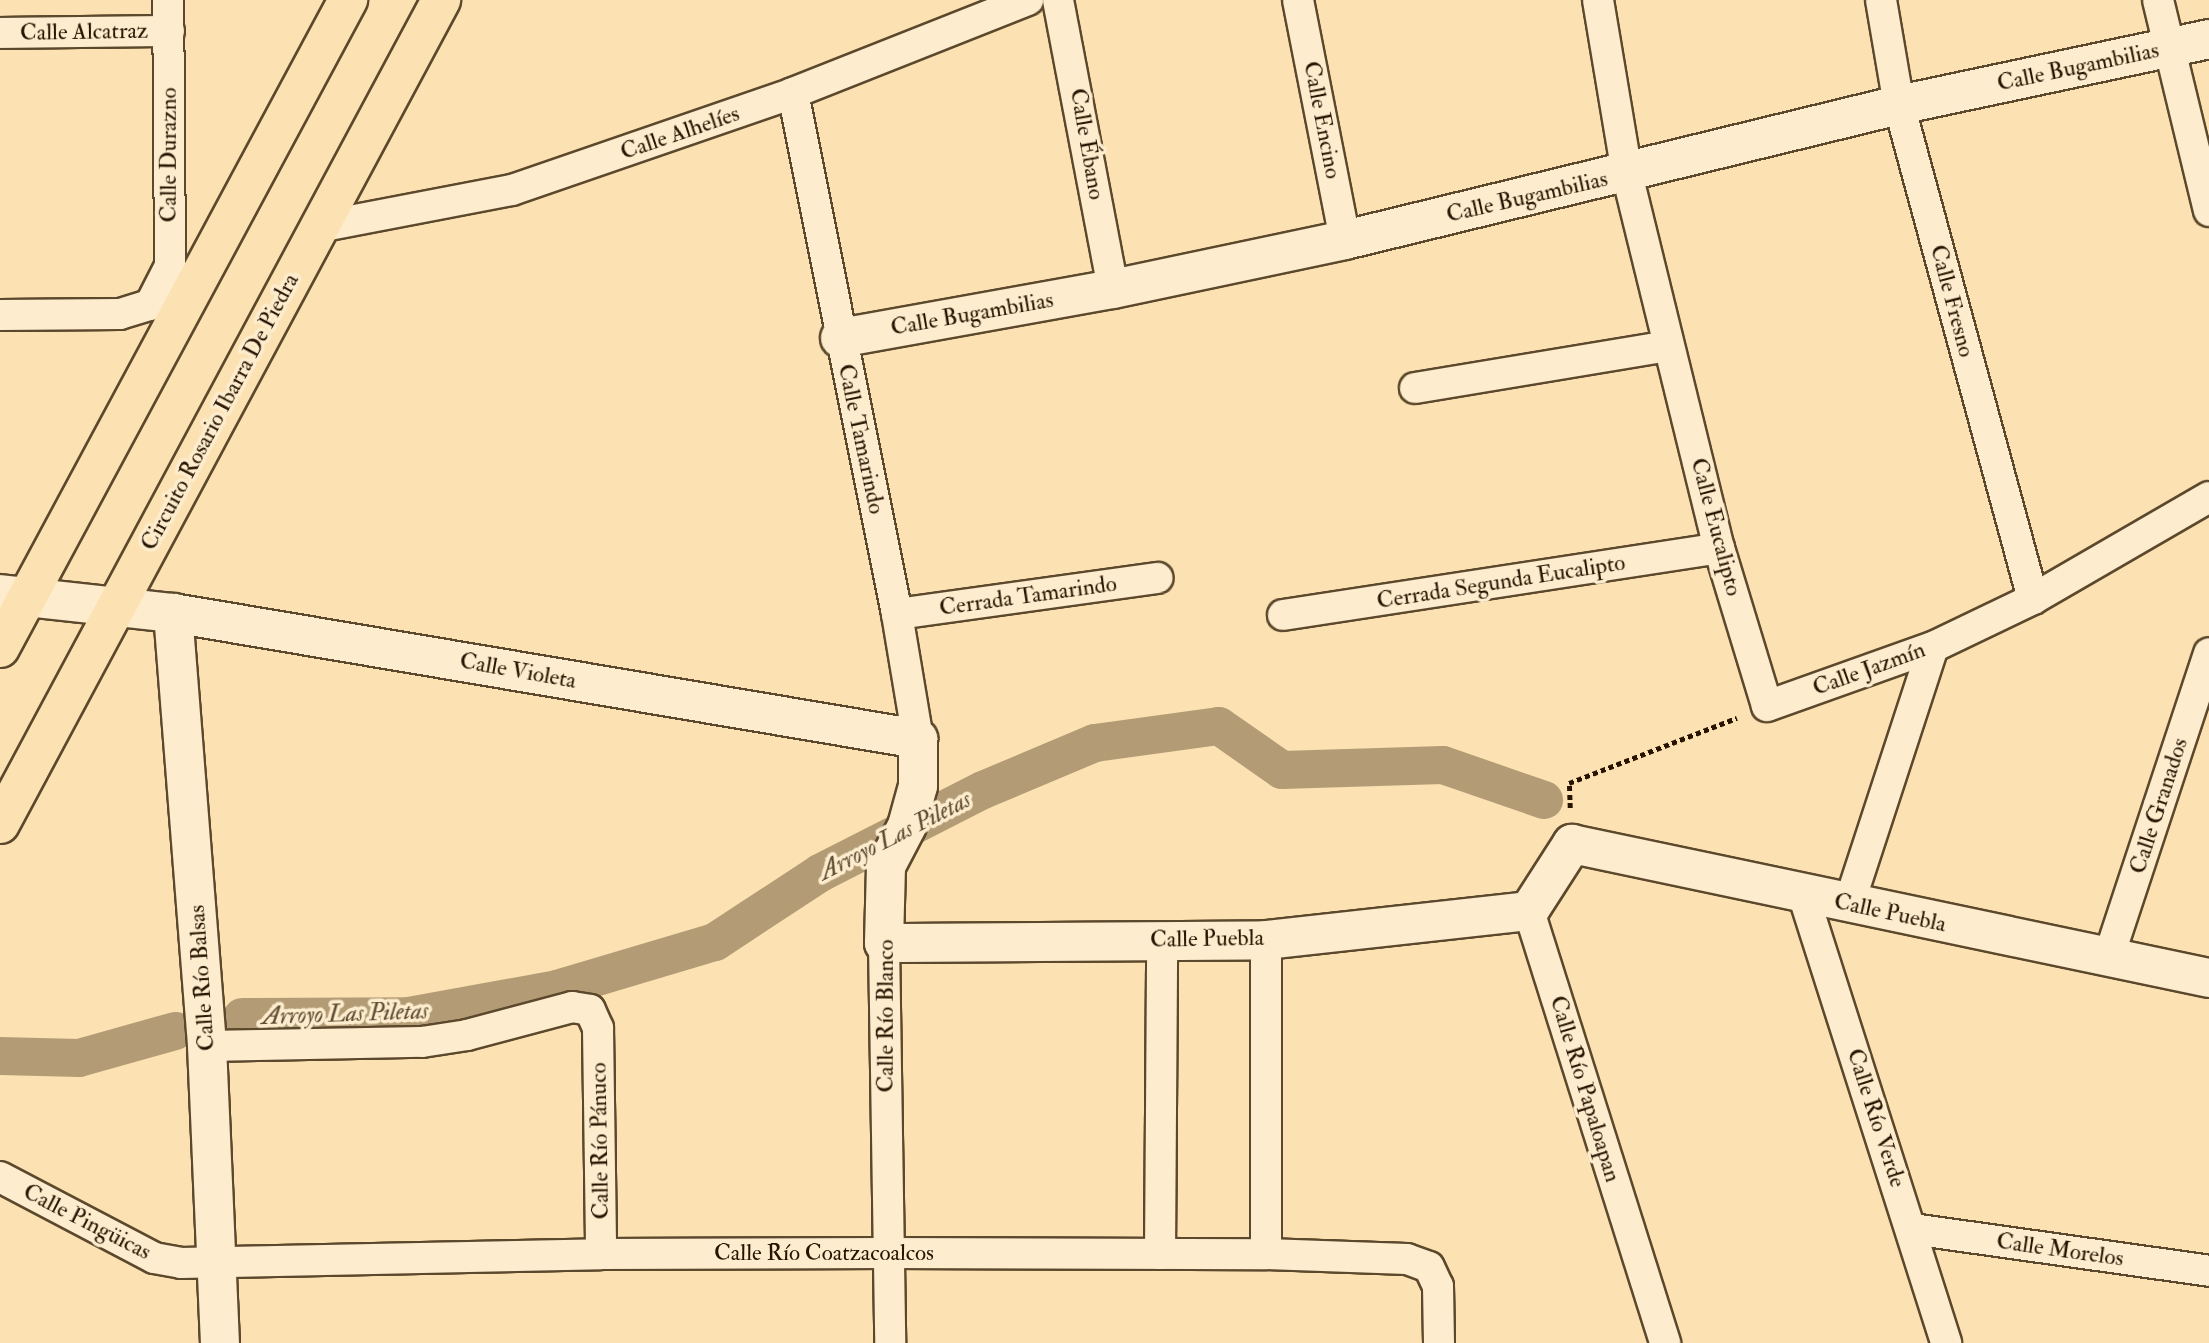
<!DOCTYPE html>
<html>
<head>
<meta charset="utf-8">
<style>
  body { margin:0 }
  #map { position:relative; width:2209px; height:1343px; overflow:hidden; background:#fce2b2; font-family:"IM FELL Double Pica",serif }
  div>[style] { position:absolute }
  .canal>* { height:38px; margin:-19px; padding:0 19px; transform-origin:19px; border-radius:19px; background:#b39c75 }
  .path>* { height:4.5px; margin-top:-2.25px; transform-origin:0; background:repeating-linear-gradient(90deg,#261400 0 5px,transparent 0 8.5px) }
  .roads { filter:drop-shadow(2px 0 #5c482c) drop-shadow(-2px 0 #5c482c) drop-shadow(0 2px #5c482c) drop-shadow(0 -2px #5c482c) }
  .street>* { height:30px; margin:-15px; padding:0 15px; transform-origin:15px; border-radius:15px; background:#fdeccd }
  .secondary>* { height:38px; margin:-19px; padding:0 19px; transform-origin:19px; border-radius:19px; background:#fdeccd }
  .primary>* { height:38px; margin:-19px; padding:0 19px; transform-origin:19px; border-radius:19px; background:#fce2b2 }
  span { translate:-50% -50%; white-space:nowrap; text-align:center; line-height:1.15; -webkit-text-stroke:7px #fdeccd; paint-order:stroke }
  .street-label { font-size:23px; color:#261400 }
  .water-label { font-size:24px; color:#5e4a2f; font-style:italic }
</style>
</head>
<body>
<div id="map">
  <div class="canal">
    <i style="left:242px;top:1017px;width:167px;rotate:-0.3deg"></i>
    <i style="left:409px;top:1016px;width:150px;rotate:-10.3deg"></i>
    <i style="left:557px;top:989px;width:165px;rotate:-16.6deg"></i>
    <i style="left:715px;top:942px;width:126px;rotate:-33.3deg"></i>
    <i style="left:820px;top:873px;width:183px;rotate:-27deg"></i>
    <i style="left:983px;top:790px;width:121px;rotate:-22.8deg"></i>
    <i style="left:1095px;top:743px;width:125px;rotate:-7.8deg"></i>
    <i style="left:1219px;top:726px;width:77px;rotate:34.9deg"></i>
    <i style="left:1282px;top:770px;width:161px;rotate:-1.8deg"></i>
    <i style="left:1443px;top:765px;width:107px;rotate:19.1deg"></i>
    <i style="left:0;top:1056px;width:79px;rotate:1.5deg"></i>
    <i style="left:79px;top:1058px;width:100px;rotate:-15.7deg"></i>
  </div>
  <div class="path">
    <i style="left:1570px;top:808px;width:25px;rotate:-92deg"></i>
    <i style="left:1569px;top:783px;width:180px;rotate:-21.2deg"></i>
  </div>
  <div class="roads">
    <div class="street">
      <i style="left:1058px;top:0;width:294px;rotate:79.2deg"></i>
      <i style="left:1298px;top:0;width:245px;rotate:78.9deg"></i>
      <i style="left:1598px;top:0;width:176px;rotate:80.5deg"></i>
      <i style="left:1627px;top:174px;width:385px;rotate:76.2deg"></i>
      <i style="left:1719px;top:548px;width:165px;rotate:73.1deg"></i>
      <i style="left:1767px;top:706px;width:176px;rotate:-19.6deg"></i>
      <i style="left:1933px;top:647px;width:111px;rotate:-25.6deg"></i>
      <i style="left:2033px;top:599px;width:203px;rotate:-30.1deg"></i>
      <i style="left:1881px;top:0;width:107px;rotate:80.3deg"></i>
      <i style="left:1899px;top:105px;width:512px;rotate:74.82deg"></i>
      <i style="left:2158px;top:0;width:217px;rotate:76.4deg"></i>
      <i style="left:0;top:33px;width:169px;rotate:-0.7deg"></i>
      <i style="left:793px;top:93px;width:531px;rotate:78.71deg"></i>
      <i style="left:897px;top:614px;width:127px;rotate:80.5deg"></i>
      <i style="left:319px;top:227px;width:197px;rotate:-10.9deg"></i>
      <i style="left:512px;top:190px;width:297px;rotate:-19deg"></i>
      <i style="left:793px;top:93px;width:253px;rotate:-21.6deg"></i>
      <i style="left:0;top:315px;width:120px;rotate:-0.5deg"></i>
      <i style="left:120px;top:314px;width:31px;rotate:-17deg"></i>
      <i style="left:150px;top:305px;width:44px;rotate:-62.9deg"></i>
      <i style="left:170px;top:266px;width:266px;rotate:-90.4deg"></i>
      <i style="left:1415px;top:388px;width:257px;rotate:-9.4deg"></i>
      <i style="left:897px;top:614px;width:263px;rotate:-7.9deg"></i>
      <i style="left:1283px;top:615px;width:441px;rotate:-8.7deg"></i>
      <i style="left:1803px;top:894px;width:471px;rotate:72.3deg"></i>
      <i style="left:1849px;top:904px;width:270px;rotate:-71.9deg"></i>
      <i style="left:1529px;top:911px;width:453px;rotate:72.5deg"></i>
      <i style="left:884px;top:943px;width:400px;rotate:89.1deg"></i>
      <i style="left:2108px;top:959px;width:322px;rotate:-71.7deg"></i>
      <i style="left:207px;top:1046px;width:215px;rotate:-1.1deg"></i>
      <i style="left:422px;top:1042px;width:46px;rotate:-8.8deg"></i>
      <i style="left:467px;top:1035px;width:109px;rotate:-14.9deg"></i>
      <i style="left:572px;top:1007px;width:18px;rotate:9deg"></i>
      <i style="left:590px;top:1010px;width:20px;rotate:66deg"></i>
      <i style="left:598px;top:1028px;width:226px;rotate:89.2deg"></i>
      <i style="left:0;top:1177px;width:174px;rotate:27.7deg"></i>
      <i style="left:154px;top:1258px;width:27px;rotate:10deg"></i>
      <i style="left:181px;top:1263px;width:420px;rotate:-1.2deg"></i>
      <i style="left:601px;top:1254px;width:287px;rotate:-0.2deg"></i>
      <i style="left:888px;top:1253px;width:378px;rotate:0.2deg"></i>
      <i style="left:1266px;top:1254px;width:141px;rotate:2deg"></i>
      <i style="left:1407px;top:1259px;width:23px;rotate:20deg"></i>
      <i style="left:1429px;top:1267px;width:21px;rotate:65deg"></i>
      <i style="left:1438px;top:1286px;width:57px;rotate:89deg"></i>
      <i style="left:1912px;top:1229px;width:300px;rotate:8deg"></i>
      <i style="left:1160px;top:1254px;width:314px;rotate:-89.6deg"></i>
      <i style="left:1266px;top:1254px;width:314px;rotate:-90deg"></i>
    </div>
    <div class="secondary">
      <i style="left:840px;top:338px;width:277px;rotate:-10.2deg"></i>
      <i style="left:1113px;top:289px;width:237px;rotate:-11.9deg"></i>
      <i style="left:1345px;top:240px;width:570px;rotate:-13.7deg"></i>
      <i style="left:1899px;top:105px;width:317px;rotate:-12deg"></i>
      <i style="left:0;top:594px;width:174px;rotate:6.3deg"></i>
      <i style="left:173px;top:613px;width:756px;rotate:9.6deg"></i>
      <i style="left:918px;top:739px;width:47px;rotate:90deg"></i>
      <i style="left:918px;top:786px;width:41px;rotate:105.4deg"></i>
      <i style="left:907px;top:826px;width:45px;rotate:117.7deg"></i>
      <i style="left:886px;top:866px;width:77px;rotate:91.5deg"></i>
      <i style="left:884px;top:943px;width:382px;rotate:-0.4deg"></i>
      <i style="left:1266px;top:940px;width:265px;rotate:-6.3deg"></i>
      <i style="left:1529px;top:911px;width:80px;rotate:-57.3deg"></i>
      <i style="left:1572px;top:844px;width:651px;rotate:11.88deg"></i>
      <i style="left:173px;top:613px;width:434px;rotate:85.5deg"></i>
      <i style="left:207px;top:1046px;width:297px;rotate:87.5deg"></i>
    </div>
    <div class="primary">
      <i style="left:0;top:648px;width:736px;rotate:-61.76deg"></i>
      <i style="left:0;top:824px;width:935px;rotate:-61.84deg"></i>
    </div>
  </div>
  <div class="street-label">
    <span style="left:84px;top:32px;rotate:-1deg">Calle Alcatraz</span>
    <span style="left:2078px;top:67px;rotate:-12deg">Calle Bugambilias</span>
    <span style="left:1322px;top:120px;rotate:79deg">Calle Encino</span>
    <span style="left:680px;top:133px;rotate:-19deg">Calle Alhelíes</span>
    <span style="left:1087px;top:144px;rotate:80deg">Calle Ébano</span>
    <span style="left:169px;top:155px;rotate:-90deg">Calle Durazno</span>
    <span style="left:1527px;top:197px;rotate:-13deg">Calle Bugambilias</span>
    <span style="left:1952px;top:301px;rotate:75deg">Calle Fresno</span>
    <span style="left:972px;top:314px;rotate:-10deg">Calle Bugambilias</span>
    <span style="left:220px;top:412px;rotate:-62deg">Circuito Rosario Ibarra De Piedra</span>
    <span style="left:861px;top:439px;rotate:78deg">Calle Tamarindo</span>
    <span style="left:1716px;top:527px;rotate:75deg">Calle Eucalipto</span>
    <span style="left:1501px;top:582px;rotate:-9deg">Cerrada Segunda Eucalipto</span>
    <span style="left:1028px;top:596px;rotate:-8deg">Cerrada Tamarindo</span>
    <span style="left:1869px;top:669px;rotate:-20deg">Calle Jazmín</span>
    <span style="left:518px;top:671px;rotate:10deg">Calle Violeta</span>
    <span style="left:2159px;top:806px;rotate:-72deg">Calle Granados</span>
    <span style="left:1890px;top:913px;rotate:12deg">Calle Puebla</span>
    <span style="left:1207px;top:939px;rotate:-1deg">Calle Puebla</span>
    <span style="left:202px;top:978px;rotate:-94deg">Calle Río Balsas</span>
    <span style="left:886px;top:1016px;rotate:-90deg">Calle Río Blanco</span>
    <span style="left:1585px;top:1089px;rotate:73deg">Calle Río Papaloapan</span>
    <span style="left:1876px;top:1118px;rotate:72deg">Calle Río Verde</span>
    <span style="left:600px;top:1141px;rotate:-91deg">Calle Río Pánuco</span>
    <span style="left:87px;top:1222px;rotate:27deg">Calle Pingüicas</span>
    <span style="left:2060px;top:1250px;rotate:8deg">Calle Morelos</span>
    <span style="left:824px;top:1253px">Calle Río Coatzacoalcos</span>
  </div>
  <div class="water-label">
    <span style="left:895px;top:836px;rotate:-27deg">Arroyo Las Piletas</span>
    <span style="left:345px;top:1014px;rotate:-2deg">Arroyo Las Piletas</span>
  </div>
</div>
</body>
</html>
